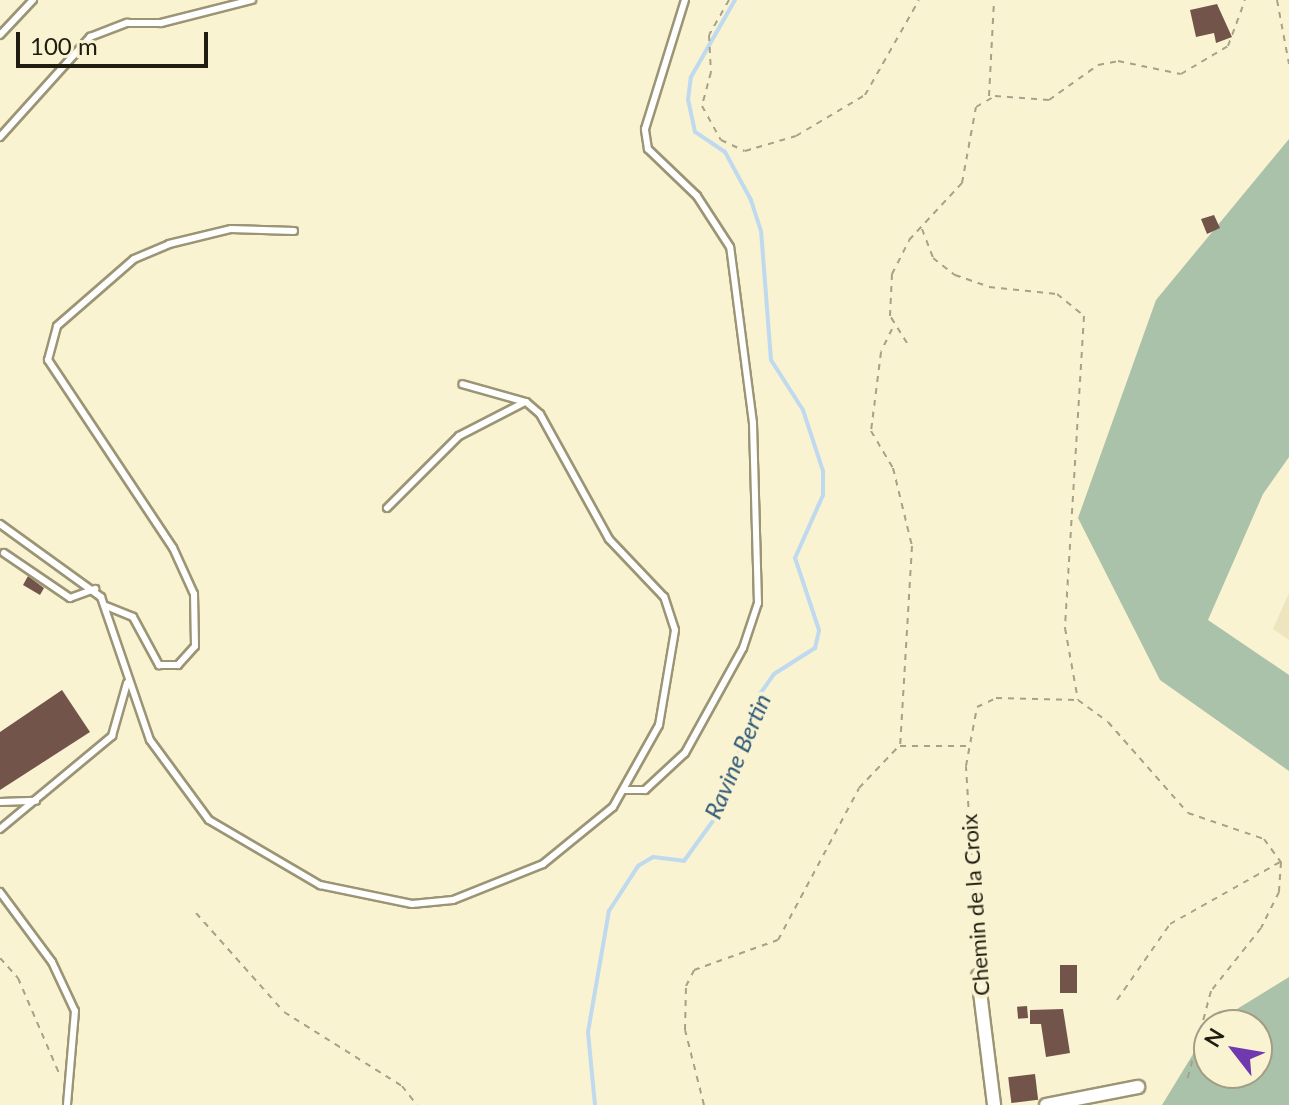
<!DOCTYPE html>
<html>
<head>
<meta charset="utf-8">
<style>
  body { margin:0 }
  #map { position:relative; width:1289px; height:1105px; overflow:hidden; background:#f9f3d1; font-family:Lato,sans-serif }
  div>[style] { position:absolute }
  .forest>* { inset:0; background:#aac1aa }
  .sand>* { inset:0; background:#eee5bf }
  .stream>* { height:4px; margin:-2px; padding:0 2px; transform-origin:2px; border-radius:2px; background:#bfd9ef }
  .building>* { inset:0; background:#73544a; transform-origin:0 0 }
  .path>* { height:2px; margin-top:-1px; transform-origin:0; background:repeating-linear-gradient(90deg,#a6a187 0 6px,transparent 0 12px) }
  .roads { filter:drop-shadow(2px 0 #9b9575) drop-shadow(-2px 0 #9b9575) drop-shadow(0 2px #9b9575) drop-shadow(0 -2px #9b9575) }
  .service>* { height:6px; margin:-3px; padding:0 3px; transform-origin:3px; border-radius:3px; background:#fff }
  .minor>* { height:12px; margin:-6px; padding:0 6px; transform-origin:6px; border-radius:6px; background:#fff }
  span { translate:-50% -50%; white-space:nowrap; text-align:center; line-height:1.15; -webkit-text-stroke:8px #f9f3d1; paint-order:stroke }
  .street-label { font-size:22px; color:#1f1c10 }
  .water-label { font-size:24px; color:#315a7b; font-style:italic }
  .north { position:absolute; left:1193px; top:1009px; width:80px; height:80px; box-sizing:border-box; background:#f9f3d1; border:2px solid #a29d84; border-radius:50%; rotate:301deg; font-size:22px; font-weight:700; line-height:32px; text-align:center; color:#1f1c10 }
  .north::after { content:''; display:block; margin:auto; width:28px; height:36px; background:#7139af; clip-path:polygon(50% 0,100% 100%,50% 72%,0 100%) }
  .scale { position:absolute; left:16px; top:32px; width:192px; height:36px; box-sizing:border-box; border:4px solid #1f1c10; border-top:0; padding-left:10px; font-size:24px; line-height:28px; white-space:nowrap; color:#1f1c10; -webkit-text-stroke:6px #f9f3d1; paint-order:stroke }
</style>
</head>
<body>
<div id="map">
  <div class="forest">
    <i style="clip-path:polygon(1289px 139px,1289px 457px,1263px 494px,1208px 620px,1289px 675px,1289px 771px,1160px 680px,1078px 518px,1156px 300px)"></i>
    <i style="clip-path:polygon(1289px 977px,1289px 1105px,1162px 1105px,1209px 1028px,1209px 1073px,1257px 1073px,1257px 1025px,1211px 1025px)"></i>
  </div>
  <div class="sand">
    <i style="clip-path:polygon(1289px 593px,1289px 640px,1273px 629px)"></i>
  </div>
  <div class="stream">
    <i style="left:595px;top:1105px;width:73px;rotate:-95.5deg"></i>
    <i style="left:588px;top:1032px;width:123px;rotate:-80.2deg"></i>
    <i style="left:609px;top:911px;width:54px;rotate:-57.2deg"></i>
    <i style="left:638px;top:866px;width:17px;rotate:-31deg"></i>
    <i style="left:653px;top:857px;width:31px;rotate:7deg"></i>
    <i style="left:684px;top:861px;width:53px;rotate:-54.2deg"></i>
    <i style="left:715px;top:818px;width:132px;rotate:-70.1deg"></i>
    <i style="left:760px;top:694px;width:24px;rotate:-55deg"></i>
    <i style="left:774px;top:674px;width:49px;rotate:-32.4deg"></i>
    <i style="left:815px;top:648px;width:18px;rotate:-77deg"></i>
    <i style="left:819px;top:630px;width:76px;rotate:-108.4deg"></i>
    <i style="left:795px;top:558px;width:69px;rotate:-66deg"></i>
    <i style="left:823px;top:495px;width:24px;rotate:-90deg"></i>
    <i style="left:823px;top:471px;width:64px;rotate:-108.2deg"></i>
    <i style="left:803px;top:410px;width:59px;rotate:-122.6deg"></i>
    <i style="left:771px;top:360px;width:129px;rotate:-94.4deg"></i>
    <i style="left:761px;top:231px;width:33px;rotate:-108deg"></i>
    <i style="left:751px;top:200px;width:55px;rotate:-118.4deg"></i>
    <i style="left:725px;top:152px;width:36px;rotate:-146deg"></i>
    <i style="left:695px;top:132px;width:33px;rotate:-102deg"></i>
    <i style="left:688px;top:100px;width:23px;rotate:-83deg"></i>
    <i style="left:691px;top:77px;width:89px;rotate:-60.3deg"></i>
  </div>
  <div class="building">
    <i style="clip-path:polygon(1217px 4px,1232px 37px,1216px 43px,1214px 33px,1196px 37px,1190px 10px)"></i>
    <i style="clip-path:polygon(1214px 215px,1220px 228px,1207px 234px,1201px 219px)"></i>
    <i style="clip-path:polygon(28px 576px,44px 588px,40px 595px,23px 585px)"></i>
    <i style="clip-path:polygon(62px 690px,90px 732px,0 790px,0 732px)"></i>
    <i style="left:1060px;top:965px;width:17px;height:28px"></i>
    <i style="left:1027px;top:1006px;width:12px;height:10px;rotate:85deg"></i>
    <i style="clip-path:polygon(1063px 1009px,1070px 1053px,1046px 1057px,1041px 1024px,1030px 1024px,1030px 1010px)"></i>
    <i style="left:1035px;top:1074px;width:26px;height:27px;rotate:83deg"></i>
  </div>
  <div class="path">
    <i style="left:729px;top:0;width:40px;rotate:119.7deg"></i>
    <i style="left:709px;top:35px;width:37px;rotate:87deg"></i>
    <i style="left:711px;top:72px;width:35px;rotate:105deg"></i>
    <i style="left:702px;top:106px;width:39px;rotate:61deg"></i>
    <i style="left:721px;top:140px;width:26px;rotate:25deg"></i>
    <i style="left:745px;top:151px;width:53px;rotate:-16.4deg"></i>
    <i style="left:796px;top:136px;width:80px;rotate:-30.7deg"></i>
    <i style="left:865px;top:95px;width:109px;rotate:-60.4deg"></i>
    <i style="left:1277px;top:0;width:65px;rotate:79.4deg"></i>
    <i style="left:989px;top:96px;width:96px;rotate:-87deg"></i>
    <i style="left:922px;top:229px;width:31px;rotate:69deg"></i>
    <i style="left:933px;top:258px;width:28px;rotate:38deg"></i>
    <i style="left:955px;top:275px;width:36px;rotate:19deg"></i>
    <i style="left:989px;top:287px;width:68px;rotate:5.9deg"></i>
    <i style="left:1057px;top:294px;width:35px;rotate:39deg"></i>
    <i style="left:1084px;top:316px;width:313px;rotate:93.5deg"></i>
    <i style="left:1065px;top:628px;width:73px;rotate:79.8deg"></i>
    <i style="left:892px;top:329px;width:25px;rotate:116deg"></i>
    <i style="left:881px;top:352px;width:80px;rotate:97.2deg"></i>
    <i style="left:871px;top:431px;width:43px;rotate:59.3deg"></i>
    <i style="left:893px;top:468px;width:80px;rotate:76.3deg"></i>
    <i style="left:912px;top:546px;width:200px;rotate:93.4deg"></i>
    <i style="left:900px;top:746px;width:69px"></i>
    <i style="left:907px;top:343px;width:32px;rotate:-122deg"></i>
    <i style="left:890px;top:316px;width:42px;rotate:-87.3deg"></i>
    <i style="left:892px;top:274px;width:38px;rotate:-63deg"></i>
    <i style="left:909px;top:240px;width:78px;rotate:-47.1deg"></i>
    <i style="left:962px;top:183px;width:77px;rotate:-79.6deg"></i>
    <i style="left:976px;top:107px;width:22px;rotate:-30deg"></i>
    <i style="left:995px;top:96px;width:54px;rotate:4.2deg"></i>
    <i style="left:1049px;top:100px;width:60px;rotate:-35.5deg"></i>
    <i style="left:1098px;top:65px;width:20px;rotate:-11deg"></i>
    <i style="left:1118px;top:61px;width:64px;rotate:11.7deg"></i>
    <i style="left:1181px;top:74px;width:55px;rotate:-30.8deg"></i>
    <i style="left:1228px;top:46px;width:49px;rotate:-69.7deg"></i>
    <i style="left:196px;top:913px;width:132px;rotate:48.4deg"></i>
    <i style="left:284px;top:1012px;width:139px;rotate:32.1deg"></i>
    <i style="left:402px;top:1086px;width:24px;rotate:52deg"></i>
    <i style="left:0;top:958px;width:27px;rotate:48deg"></i>
    <i style="left:18px;top:978px;width:103px;rotate:66.7deg"></i>
    <i style="left:978px;top:963px;width:197px;rotate:-93.5deg"></i>
    <i style="left:966px;top:766px;width:60px;rotate:-79.4deg"></i>
    <i style="left:977px;top:707px;width:21px;rotate:-25deg"></i>
    <i style="left:996px;top:698px;width:82px;rotate:1.4deg"></i>
    <i style="left:1078px;top:700px;width:37px;rotate:36deg"></i>
    <i style="left:1108px;top:722px;width:121px;rotate:48.7deg"></i>
    <i style="left:1188px;top:813px;width:80px;rotate:18.9deg"></i>
    <i style="left:1264px;top:839px;width:29px;rotate:54deg"></i>
    <i style="left:1281px;top:862px;width:30px;rotate:94deg"></i>
    <i style="left:1279px;top:892px;width:40px;rotate:116.6deg"></i>
    <i style="left:1261px;top:928px;width:80px;rotate:128.4deg"></i>
    <i style="left:1211px;top:991px;width:96px;rotate:105deg"></i>
    <i style="left:1117px;top:1000px;width:93px;rotate:-55.1deg"></i>
    <i style="left:1170px;top:924px;width:126px;rotate:-29.4deg"></i>
    <i style="left:704px;top:1105px;width:77px;rotate:-104.2deg"></i>
    <i style="left:685px;top:1030px;width:44px;rotate:-88.7deg"></i>
    <i style="left:686px;top:986px;width:18px;rotate:-63deg"></i>
    <i style="left:694px;top:970px;width:89px;rotate:-19.7deg"></i>
    <i style="left:778px;top:940px;width:172px;rotate:-61.9deg"></i>
    <i style="left:859px;top:788px;width:57px;rotate:-46.4deg"></i>
  </div>
  <div class="roads">
    <div class="service">
      <i style="left:0;top:35px;width:48px;rotate:-46.7deg"></i>
      <i style="left:0;top:137px;width:135px;rotate:-48deg"></i>
      <i style="left:90px;top:37px;width:40px;rotate:-21deg"></i>
      <i style="left:127px;top:23px;width:34px"></i>
      <i style="left:161px;top:23px;width:94px;rotate:-14.2deg"></i>
      <i style="left:387px;top:508px;width:102px;rotate:-45deg"></i>
      <i style="left:459px;top:436px;width:74px;rotate:-27.3deg"></i>
      <i style="left:0;top:524px;width:125px;rotate:35.9deg"></i>
      <i style="left:101px;top:597px;width:151px;rotate:71.1deg"></i>
      <i style="left:150px;top:740px;width:99px;rotate:53.6deg"></i>
      <i style="left:209px;top:820px;width:129px;rotate:30.4deg"></i>
      <i style="left:320px;top:885px;width:94px;rotate:11.7deg"></i>
      <i style="left:412px;top:904px;width:41px;rotate:-5.6deg"></i>
      <i style="left:453px;top:900px;width:97px;rotate:-21.8deg"></i>
      <i style="left:543px;top:864px;width:90px;rotate:-39.2deg"></i>
      <i style="left:613px;top:807px;width:94px;rotate:-60.7deg"></i>
      <i style="left:659px;top:725px;width:96px;rotate:-80.4deg"></i>
      <i style="left:675px;top:630px;width:35px;rotate:-108deg"></i>
      <i style="left:664px;top:597px;width:80px;rotate:-133.5deg"></i>
      <i style="left:609px;top:539px;width:143px;rotate:-118.9deg"></i>
      <i style="left:540px;top:414px;width:18px;rotate:-139deg"></i>
      <i style="left:526px;top:402px;width:66px;rotate:-164.3deg"></i>
      <i style="left:4px;top:553px;width:80px;rotate:34.3deg"></i>
      <i style="left:70px;top:598px;width:27px;rotate:-20deg"></i>
      <i style="left:106px;top:606px;width:29px;rotate:22deg"></i>
      <i style="left:133px;top:617px;width:55px;rotate:61.6deg"></i>
      <i style="left:159px;top:665px;width:19px"></i>
      <i style="left:178px;top:665px;width:25px;rotate:-48deg"></i>
      <i style="left:195px;top:646px;width:52px;rotate:-91.1deg"></i>
      <i style="left:194px;top:594px;width:51px;rotate:-114.5deg"></i>
      <i style="left:173px;top:548px;width:226px;rotate:-123.6deg"></i>
      <i style="left:48px;top:360px;width:35px;rotate:-75deg"></i>
      <i style="left:57px;top:326px;width:102px;rotate:-41deg"></i>
      <i style="left:134px;top:259px;width:38px;rotate:-23deg"></i>
      <i style="left:169px;top:244px;width:64px;rotate:-13.6deg"></i>
      <i style="left:231px;top:229px;width:63px;rotate:1.8deg"></i>
      <i style="left:625px;top:790px;width:20px"></i>
      <i style="left:645px;top:790px;width:54px;rotate:-42.8deg"></i>
      <i style="left:685px;top:753px;width:120px;rotate:-61.1deg"></i>
      <i style="left:743px;top:648px;width:47px;rotate:-71.6deg"></i>
      <i style="left:758px;top:603px;width:180px;rotate:-91.6deg"></i>
      <i style="left:753px;top:423px;width:177px;rotate:-97.4deg"></i>
      <i style="left:730px;top:247px;width:61px;rotate:-122.9deg"></i>
      <i style="left:697px;top:196px;width:68px;rotate:-136.2deg"></i>
      <i style="left:648px;top:149px;width:20px;rotate:-99deg"></i>
      <i style="left:645px;top:129px;width:135px;rotate:-72.8deg"></i>
      <i style="left:0;top:802px;width:36px;rotate:-2deg"></i>
      <i style="left:0;top:829px;width:146px;rotate:-39.7deg"></i>
      <i style="left:112px;top:736px;width:55px;rotate:-74.2deg"></i>
      <i style="left:0;top:892px;width:87px;rotate:53.4deg"></i>
      <i style="left:52px;top:962px;width:54px;rotate:64.9deg"></i>
      <i style="left:75px;top:1011px;width:94px;rotate:94.9deg"></i>
    </div>
    <div class="minor">
      <i style="left:978px;top:976px;width:130px;rotate:82.9deg"></i>
      <i style="left:1046px;top:1105px;width:94px;rotate:-11.1deg"></i>
    </div>
  </div>
  <div class="street-label">
    <span style="left:975px;top:905px;rotate:-94deg">Chemin de la Croix</span>
  </div>
  <div class="water-label">
    <span style="left:737px;top:756px;rotate:-67deg">Ravine Bertin</span>
  </div>
  <div class="north">N</div>
  <div class="scale">100 m</div>
</div>
</body>
</html>
